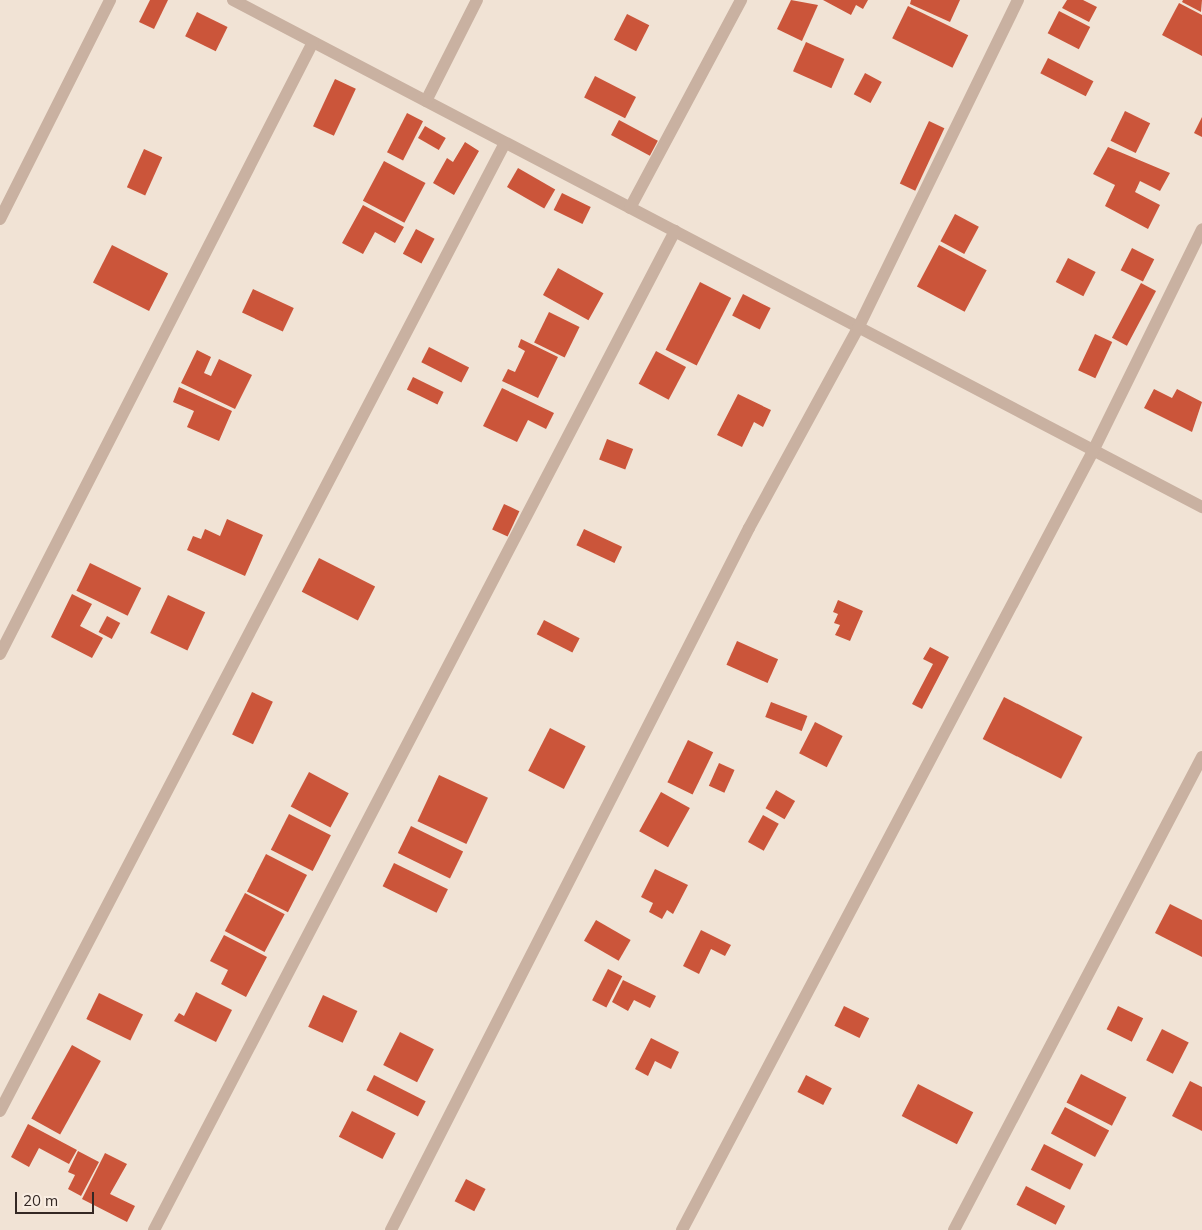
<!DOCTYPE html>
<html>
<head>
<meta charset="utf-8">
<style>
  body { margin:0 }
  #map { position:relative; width:1202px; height:1230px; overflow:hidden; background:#f1e3d5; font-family:Mulish,sans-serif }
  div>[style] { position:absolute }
  .building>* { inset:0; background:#cb553a; transform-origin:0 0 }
  .minor>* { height:12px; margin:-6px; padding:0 6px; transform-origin:6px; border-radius:6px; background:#c9b1a1 }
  span { translate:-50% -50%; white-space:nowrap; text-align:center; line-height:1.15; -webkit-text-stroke:4.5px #f9ede2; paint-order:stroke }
  .scale { position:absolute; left:15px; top:1192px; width:79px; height:22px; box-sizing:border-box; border:2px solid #342824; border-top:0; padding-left:6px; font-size:15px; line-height:18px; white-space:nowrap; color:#342824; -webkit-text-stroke:4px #f9ede2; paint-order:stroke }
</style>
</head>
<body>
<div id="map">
  <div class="building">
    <i style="clip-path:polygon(150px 0,168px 0,154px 29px,139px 22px)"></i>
    <i style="clip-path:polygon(791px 0,818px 5px,802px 41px,777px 29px)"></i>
    <i style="clip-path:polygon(823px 0,868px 0,863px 9px,856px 5px,851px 15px)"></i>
    <i style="clip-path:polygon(911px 0,960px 0,950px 22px,910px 4px)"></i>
    <i style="clip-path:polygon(1067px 0,1083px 0,1097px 7px,1089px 22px,1062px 8px)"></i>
    <i style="clip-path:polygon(1183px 0,1202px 0,1201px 12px,1182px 2px)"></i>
    <i style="clip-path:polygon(1179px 3px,1202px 15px,1202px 56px,1162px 35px)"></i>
    <i style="left:908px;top:6px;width:67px;height:36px;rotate:26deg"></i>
    <i style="left:1059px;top:11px;width:35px;height:25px;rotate:27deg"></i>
    <i style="left:197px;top:12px;width:34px;height:27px;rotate:26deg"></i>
    <i style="left:627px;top:14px;width:25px;height:29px;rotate:27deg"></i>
    <i style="left:806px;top:42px;width:42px;height:32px;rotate:24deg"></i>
    <i style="left:1048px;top:58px;width:51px;height:17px;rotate:27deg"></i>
    <i style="left:865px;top:73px;width:19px;height:24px;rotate:28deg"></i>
    <i style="left:595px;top:76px;width:46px;height:24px;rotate:27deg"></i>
    <i style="left:335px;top:79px;width:23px;height:52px;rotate:25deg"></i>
    <i style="left:1125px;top:111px;width:28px;height:33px;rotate:26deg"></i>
    <i style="left:407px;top:113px;width:18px;height:44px;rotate:27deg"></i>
    <i style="clip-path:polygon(1202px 117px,1202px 137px,1194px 133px)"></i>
    <i style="left:619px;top:120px;width:44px;height:17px;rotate:28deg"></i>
    <i style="left:929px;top:121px;width:17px;height:69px;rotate:25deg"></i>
    <i style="left:425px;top:126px;width:24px;height:14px;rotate:30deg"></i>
    <i style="clip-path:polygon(465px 142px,479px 151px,454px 195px,433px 183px,447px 158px,453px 162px)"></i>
    <i style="clip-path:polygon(1108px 147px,1170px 173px,1160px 191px,1140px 181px,1135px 192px,1160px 205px,1148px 229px,1105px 206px,1115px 185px,1093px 174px)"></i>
    <i style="left:144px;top:149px;width:20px;height:42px;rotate:24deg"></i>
    <i style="left:384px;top:161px;width:47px;height:45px;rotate:28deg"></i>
    <i style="left:518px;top:168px;width:43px;height:22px;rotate:30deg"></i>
    <i style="left:562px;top:193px;width:32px;height:19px;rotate:26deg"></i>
    <i style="clip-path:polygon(363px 205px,404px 227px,395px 243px,375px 232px,363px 254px,342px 243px)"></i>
    <i style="left:955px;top:214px;width:27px;height:31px;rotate:28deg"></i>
    <i style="left:416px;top:229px;width:21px;height:28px;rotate:28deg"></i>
    <i style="left:112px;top:245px;width:63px;height:42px;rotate:27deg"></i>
    <i style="left:939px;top:245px;width:54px;height:47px;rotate:28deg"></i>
    <i style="left:1132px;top:248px;width:25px;height:25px;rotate:27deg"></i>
    <i style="left:1068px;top:258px;width:31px;height:27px;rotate:27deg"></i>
    <i style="left:558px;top:268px;width:52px;height:31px;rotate:29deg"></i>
    <i style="left:700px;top:282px;width:35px;height:76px;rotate:27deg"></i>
    <i style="left:1141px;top:283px;width:17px;height:62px;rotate:28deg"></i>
    <i style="left:253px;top:289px;width:45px;height:26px;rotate:25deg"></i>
    <i style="left:743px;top:294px;width:31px;height:24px;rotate:27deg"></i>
    <i style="left:549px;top:312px;width:34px;height:34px;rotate:26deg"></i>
    <i style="left:1095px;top:334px;width:19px;height:40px;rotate:25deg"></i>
    <i style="clip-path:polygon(521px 339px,558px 357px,538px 398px,502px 381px,508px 369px,515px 372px,525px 351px,518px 347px)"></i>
    <i style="left:429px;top:347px;width:45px;height:17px;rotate:27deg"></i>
    <i style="clip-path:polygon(197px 350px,211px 357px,204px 373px,211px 376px,219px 359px,252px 375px,235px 409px,181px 383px)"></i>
    <i style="left:656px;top:351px;width:34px;height:37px;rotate:28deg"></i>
    <i style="left:413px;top:377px;width:34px;height:14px;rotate:26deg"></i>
    <i style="clip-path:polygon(179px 387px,232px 411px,219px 441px,187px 427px,194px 411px,173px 402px)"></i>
    <i style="clip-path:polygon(502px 388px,554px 413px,546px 429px,528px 420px,517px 442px,483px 426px)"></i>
    <i style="clip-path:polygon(1154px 389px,1172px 398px,1177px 389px,1202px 402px,1192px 432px,1144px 408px)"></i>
    <i style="clip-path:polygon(738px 394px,771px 410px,763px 427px,754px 422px,742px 447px,717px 435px)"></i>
    <i style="left:607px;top:439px;width:28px;height:22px;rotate:21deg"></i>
    <i style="left:504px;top:504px;width:17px;height:28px;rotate:25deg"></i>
    <i style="clip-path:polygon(227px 519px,263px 535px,245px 576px,187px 550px,193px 536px,201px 539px,205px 529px,220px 536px)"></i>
    <i style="left:584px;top:529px;width:42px;height:18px;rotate:25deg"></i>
    <i style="left:319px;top:558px;width:63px;height:38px;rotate:27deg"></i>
    <i style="left:90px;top:563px;width:57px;height:31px;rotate:26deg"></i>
    <i style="clip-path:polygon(72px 594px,92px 604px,80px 626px,103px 638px,92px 658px,51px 637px)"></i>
    <i style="left:168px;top:595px;width:41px;height:42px;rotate:25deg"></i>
    <i style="clip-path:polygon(838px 600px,863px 611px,850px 641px,835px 635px,840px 625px,834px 623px,838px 614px,833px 612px)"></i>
    <i style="left:107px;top:616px;width:15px;height:18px;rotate:28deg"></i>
    <i style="left:544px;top:620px;width:40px;height:16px;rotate:27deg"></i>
    <i style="left:737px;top:641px;width:45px;height:26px;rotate:24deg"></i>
    <i style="clip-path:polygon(930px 647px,949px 657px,922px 709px,912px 704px,933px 664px,923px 659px)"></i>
    <i style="left:252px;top:692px;width:23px;height:47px;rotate:25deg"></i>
    <i style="left:1004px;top:697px;width:88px;height:47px;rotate:27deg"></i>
    <i style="left:771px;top:702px;width:39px;height:16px;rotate:21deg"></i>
    <i style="left:815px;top:722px;width:31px;height:35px;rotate:27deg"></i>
    <i style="left:550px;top:728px;width:40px;height:48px;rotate:27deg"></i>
    <i style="left:688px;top:740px;width:28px;height:47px;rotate:26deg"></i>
    <i style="left:719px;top:763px;width:17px;height:25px;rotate:24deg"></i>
    <i style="left:309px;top:772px;width:45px;height:39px;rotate:28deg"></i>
    <i style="left:439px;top:775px;width:54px;height:51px;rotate:25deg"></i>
    <i style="left:776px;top:790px;width:22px;height:21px;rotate:30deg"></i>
    <i style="left:661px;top:792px;width:33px;height:45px;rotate:29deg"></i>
    <i style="left:289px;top:814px;width:47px;height:40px;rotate:27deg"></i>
    <i style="left:763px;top:815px;width:18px;height:31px;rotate:29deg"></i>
    <i style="left:411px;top:826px;width:58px;height:30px;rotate:26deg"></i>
    <i style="left:266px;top:854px;width:46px;height:42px;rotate:27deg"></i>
    <i style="left:394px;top:863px;width:60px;height:26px;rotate:26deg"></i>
    <i style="clip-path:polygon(655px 869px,688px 885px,673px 914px,667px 910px,662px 919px,649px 912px,653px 903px,641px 897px)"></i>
    <i style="left:245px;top:893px;width:45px;height:43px;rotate:28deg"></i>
    <i style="clip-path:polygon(1170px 904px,1202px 920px,1202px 957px,1155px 933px)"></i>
    <i style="left:596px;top:920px;width:40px;height:24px;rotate:30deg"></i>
    <i style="clip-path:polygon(701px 930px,731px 945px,725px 956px,711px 949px,699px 974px,683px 966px)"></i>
    <i style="clip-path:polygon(224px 935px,267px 957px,246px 997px,221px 984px,228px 970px,210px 961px)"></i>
    <i style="left:608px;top:969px;width:16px;height:35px;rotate:27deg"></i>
    <i style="clip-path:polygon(623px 980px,656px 996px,650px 1008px,634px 1000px,628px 1011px,612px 1002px)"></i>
    <i style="clip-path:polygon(196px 992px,232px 1010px,216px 1042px,174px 1021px,179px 1013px,184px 1016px)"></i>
    <i style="left:99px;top:993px;width:49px;height:29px;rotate:26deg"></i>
    <i style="left:323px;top:995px;width:38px;height:35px;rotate:25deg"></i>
    <i style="left:844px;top:1006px;width:28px;height:22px;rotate:26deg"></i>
    <i style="left:1118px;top:1006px;width:28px;height:26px;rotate:26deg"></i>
    <i style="left:1162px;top:1029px;width:30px;height:35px;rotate:27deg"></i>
    <i style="left:400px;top:1032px;width:38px;height:37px;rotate:27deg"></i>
    <i style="clip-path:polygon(651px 1038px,679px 1052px,671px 1069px,655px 1061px,648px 1076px,635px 1069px)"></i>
    <i style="left:72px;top:1045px;width:33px;height:84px;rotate:29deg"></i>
    <i style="left:1081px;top:1074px;width:51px;height:32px;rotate:27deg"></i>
    <i style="left:374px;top:1075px;width:58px;height:17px;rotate:27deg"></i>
    <i style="left:806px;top:1075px;width:29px;height:19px;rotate:27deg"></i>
    <i style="clip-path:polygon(1190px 1081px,1202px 1087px,1202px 1131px,1172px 1116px)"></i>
    <i style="left:918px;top:1084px;width:62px;height:36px;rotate:27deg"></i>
    <i style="left:1065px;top:1107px;width:50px;height:30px;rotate:28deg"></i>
    <i style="left:352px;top:1111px;width:49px;height:29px;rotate:27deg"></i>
    <i style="clip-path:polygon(28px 1124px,77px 1150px,69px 1164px,39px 1148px,29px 1167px,11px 1157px)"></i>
    <i style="left:1044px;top:1144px;width:44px;height:29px;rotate:27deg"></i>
    <i style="clip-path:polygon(78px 1151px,99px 1162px,81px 1196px,68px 1189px,75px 1175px,68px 1172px)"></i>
    <i style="clip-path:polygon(105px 1153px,127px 1164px,110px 1194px,135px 1206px,127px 1222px,82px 1199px)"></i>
    <i style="left:466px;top:1179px;width:22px;height:25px;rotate:27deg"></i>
    <i style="left:1026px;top:1186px;width:44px;height:21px;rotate:27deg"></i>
  </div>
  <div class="minor">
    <i style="left:233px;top:0;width:1094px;rotate:27.62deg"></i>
    <i style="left:426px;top:101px;width:113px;rotate:-63.2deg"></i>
    <i style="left:630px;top:208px;width:236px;rotate:-61.9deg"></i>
    <i style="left:0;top:219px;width:245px;rotate:-63.3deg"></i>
    <i style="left:0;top:654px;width:687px;rotate:-62.91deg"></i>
    <i style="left:0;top:1111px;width:1092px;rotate:-62.45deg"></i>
    <i style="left:154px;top:1230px;width:1127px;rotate:-62.46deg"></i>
    <i style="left:391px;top:1230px;width:788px;rotate:-62.98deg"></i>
    <i style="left:749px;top:528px;width:228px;rotate:-61.4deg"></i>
    <i style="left:858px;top:328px;width:365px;rotate:-64deg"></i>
    <i style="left:682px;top:1230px;width:881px;rotate:-62.18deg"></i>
    <i style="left:1093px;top:451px;width:247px;rotate:-63.8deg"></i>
    <i style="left:954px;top:1230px;width:534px;rotate:-62.33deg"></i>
  </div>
  <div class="scale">20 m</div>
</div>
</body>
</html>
